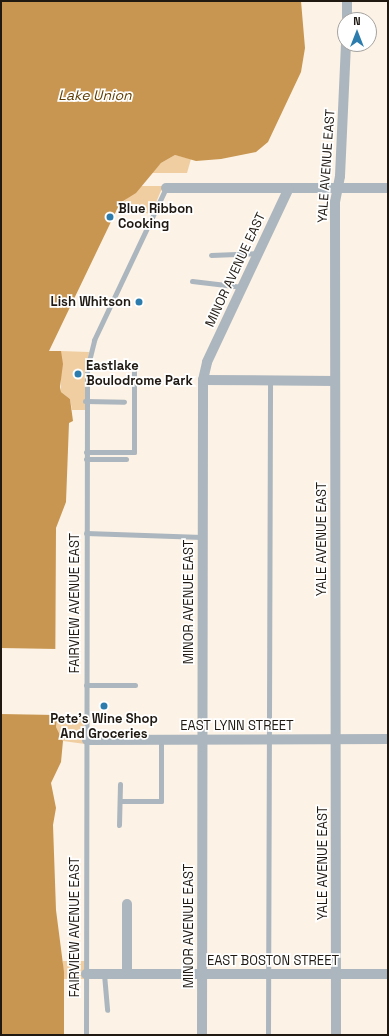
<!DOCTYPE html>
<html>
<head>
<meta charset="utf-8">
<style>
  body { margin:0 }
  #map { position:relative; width:389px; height:1036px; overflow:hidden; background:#fcf2e5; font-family:"Space Grotesk",sans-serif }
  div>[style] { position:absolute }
  .green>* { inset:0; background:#f0cea2; transform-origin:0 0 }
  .water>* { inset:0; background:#c89650 }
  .pier>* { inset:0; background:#fcf2e5; transform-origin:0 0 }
  .service>* { height:5px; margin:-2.5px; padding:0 2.5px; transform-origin:2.5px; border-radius:2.5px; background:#acb6be }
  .minor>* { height:10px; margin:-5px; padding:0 5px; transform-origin:5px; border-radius:5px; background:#acb6be }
  .dots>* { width:11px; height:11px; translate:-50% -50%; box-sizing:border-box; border:2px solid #fff; border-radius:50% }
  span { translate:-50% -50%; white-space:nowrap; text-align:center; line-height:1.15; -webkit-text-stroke:3.5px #fff; paint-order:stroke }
  .street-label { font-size:13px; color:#1f1912 }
  .poi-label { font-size:13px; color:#1f1912; font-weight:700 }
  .left { translate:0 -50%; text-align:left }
  .right { translate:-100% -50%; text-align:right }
  .water-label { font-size:14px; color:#5f3d03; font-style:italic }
  .frame { position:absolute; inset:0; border:2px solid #1f1912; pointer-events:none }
  .north { position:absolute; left:337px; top:12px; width:40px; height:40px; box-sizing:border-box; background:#fff; border:1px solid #a5a3a0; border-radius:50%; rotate:0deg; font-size:11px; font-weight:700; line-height:16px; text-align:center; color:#1f1912 }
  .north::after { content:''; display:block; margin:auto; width:14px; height:18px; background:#2c7dae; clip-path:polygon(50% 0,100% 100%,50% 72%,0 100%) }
</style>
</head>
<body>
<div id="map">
  <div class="green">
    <i style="clip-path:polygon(175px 155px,191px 159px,187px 173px,152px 173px,161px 163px)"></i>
    <i style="clip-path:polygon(141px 186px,163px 186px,151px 214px,117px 207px)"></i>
    <i style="clip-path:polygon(61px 351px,89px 352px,85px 410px,72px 410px,70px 399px,61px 392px)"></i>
    <i style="clip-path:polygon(57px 719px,84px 719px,85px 744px,63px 741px,56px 727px)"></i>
    <i style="left:63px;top:961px;width:23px;height:18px"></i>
  </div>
  <div class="water">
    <i style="clip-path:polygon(1px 1px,301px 1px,305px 48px,301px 72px,268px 142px,256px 152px,221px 159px,196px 161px,175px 155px,161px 163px,136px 193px,120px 203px,49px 351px,61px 351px,63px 364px,60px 387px,61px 392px,70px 399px,73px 421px,69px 423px,66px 502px,56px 528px,55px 711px,57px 719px,56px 727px,63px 741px,61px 762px,51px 783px,56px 808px,53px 825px,56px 910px,64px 972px,64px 1035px,1px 1035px)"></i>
  </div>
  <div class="pier">
    <i style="left:1px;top:648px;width:56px;height:66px;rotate:1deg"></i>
  </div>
  <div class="service">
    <i style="left:211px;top:255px;width:47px;rotate:-2.4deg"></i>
    <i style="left:192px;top:281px;width:51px;rotate:6.7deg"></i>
    <i style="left:85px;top:401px;width:39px;rotate:1deg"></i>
    <i style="left:86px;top:452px;width:48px"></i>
    <i style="left:134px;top:452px;width:84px;rotate:-90deg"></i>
    <i style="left:86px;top:459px;width:40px"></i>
    <i style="left:86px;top:533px;width:116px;rotate:2deg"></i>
    <i style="left:86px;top:685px;width:49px"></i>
    <i style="left:120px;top:801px;width:41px"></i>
    <i style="left:161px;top:801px;width:62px;rotate:-90deg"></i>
    <i style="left:119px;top:825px;width:41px;rotate:-88.6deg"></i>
    <i style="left:104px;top:974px;width:36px;rotate:85deg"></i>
    <i style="left:86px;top:1035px;width:666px;rotate:-89.91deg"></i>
    <i style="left:87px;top:369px;width:30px;rotate:-76deg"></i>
    <i style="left:94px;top:340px;width:168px;rotate:-64.7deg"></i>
    <i style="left:268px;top:1035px;width:654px;rotate:-89.82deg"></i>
  </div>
  <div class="minor">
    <i style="left:347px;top:20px;width:19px;rotate:-90deg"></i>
    <i style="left:166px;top:188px;width:222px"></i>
    <i style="left:203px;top:380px;width:132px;rotate:0.4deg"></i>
    <i style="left:87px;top:740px;width:301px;rotate:-0.2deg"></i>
    <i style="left:127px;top:904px;width:70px;rotate:90deg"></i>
    <i style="left:86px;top:974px;width:302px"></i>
    <i style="left:202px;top:1035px;width:655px;rotate:-89.91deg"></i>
    <i style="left:203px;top:380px;width:18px;rotate:-77deg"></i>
    <i style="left:207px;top:362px;width:192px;rotate:-64.8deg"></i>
    <i style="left:336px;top:1035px;width:833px;rotate:-90.07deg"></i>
    <i style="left:335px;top:202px;width:26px;rotate:-79deg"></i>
    <i style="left:340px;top:176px;width:132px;rotate:-87.4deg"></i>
  </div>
  <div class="dots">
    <i style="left:110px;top:217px;background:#2c7dae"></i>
    <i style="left:139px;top:302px;background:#2c7dae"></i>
    <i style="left:78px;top:374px;background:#2c7dae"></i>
    <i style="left:104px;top:706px;background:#2c7dae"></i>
  </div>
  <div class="street-label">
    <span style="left:327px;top:166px;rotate:-86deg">YALE AVENUE EAST</span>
    <span style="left:236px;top:270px;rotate:-65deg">MINOR AVENUE EAST</span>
    <span style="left:322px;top:539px;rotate:-90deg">YALE AVENUE EAST</span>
    <span style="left:189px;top:602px;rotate:-90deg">MINOR AVENUE EAST</span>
    <span style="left:75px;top:603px;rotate:-90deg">FAIRVIEW AVENUE EAST</span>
    <span style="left:237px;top:726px">EAST LYNN STREET</span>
    <span style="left:323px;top:863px;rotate:-90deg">YALE AVENUE EAST</span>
    <span style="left:189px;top:926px;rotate:-90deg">MINOR AVENUE EAST</span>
    <span style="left:75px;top:927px;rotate:-90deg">FAIRVIEW AVENUE EAST</span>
    <span style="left:273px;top:961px">EAST BOSTON STREET</span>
  </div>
  <div class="poi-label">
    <span class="left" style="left:118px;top:217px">Blue Ribbon<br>Cooking</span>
    <span class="right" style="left:131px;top:302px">Lish Whitson</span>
    <span class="left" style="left:86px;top:374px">Eastlake<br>Boulodrome Park</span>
    <span style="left:104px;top:727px">Pete's Wine Shop<br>And Groceries</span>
  </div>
  <div class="water-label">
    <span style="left:95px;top:95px">Lake Union</span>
  </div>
  <div class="frame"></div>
  <div class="north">N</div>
</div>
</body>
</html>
